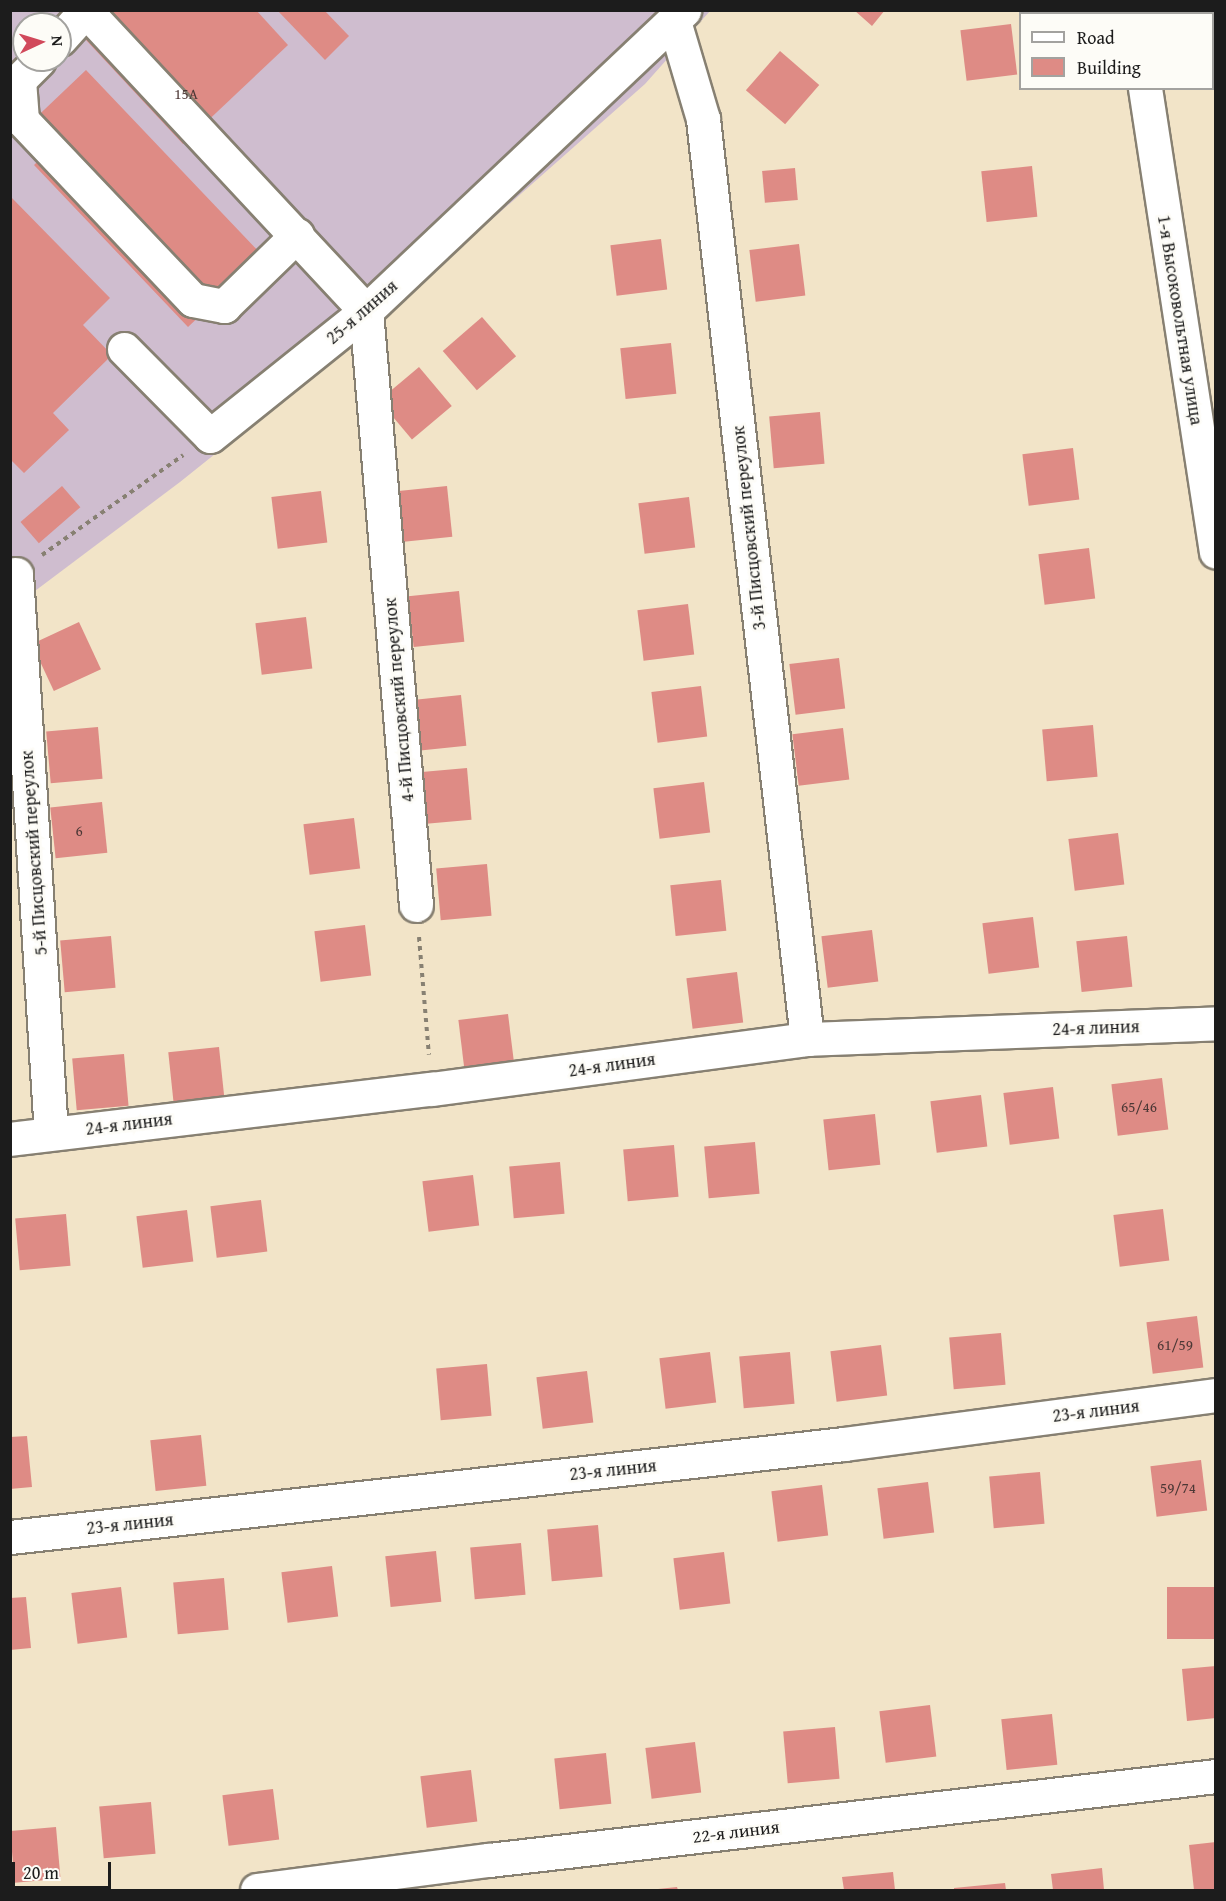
<!DOCTYPE html>
<html>
<head>
<meta charset="utf-8">
<style>
  body { margin:0 }
  #map { position:relative; width:1226px; height:1901px; overflow:hidden; background:#f2e4c8; font-family:"Gentium Book Plus",serif }
  div>[style] { position:absolute }
  .industrial>* { inset:0; background:#cfbdcf }
  .building>* { inset:0; background:#de8b85; transform-origin:0 0 }
  .path>* { height:4px; margin-top:-2px; transform-origin:0; background:repeating-linear-gradient(90deg,#878072 0 4.5px,transparent 0 9px) }
  .roads { filter:drop-shadow(2px 0 #878072) drop-shadow(-2px 0 #878072) drop-shadow(0 2px #878072) drop-shadow(0 -2px #878072) }
  .minor>* { height:33px; margin:-16.5px; padding:0 16.5px; transform-origin:16.5px; border-radius:16.5px; background:#fff }
  span { translate:-50% -50%; white-space:nowrap; text-align:center; line-height:1.15; -webkit-text-stroke:5px #fdfcf7; paint-order:stroke }
  .number-label { font-size:15px; color:#4c3836 }
  .number-label span { -webkit-text-stroke-width:0 }
  .street-label { font-size:18px; color:#1c1c1c }
  .frame { position:absolute; inset:0; border:12px solid #1c1c1c; pointer-events:none }
  .legend { position:absolute; left:1019px; top:12px; width:195px; height:78px; box-sizing:border-box; background:#fdfcf7; border:2px solid #a3a29f; margin:0; padding:8px 10px; list-style:none; font-size:18px; color:#1c1c1c }
  .legend li { display:flex; align-items:center; gap:12px; height:30px }
  .legend b { width:30px; border:2px solid #a3a29f }
  .north { position:absolute; left:12px; top:12px; width:60px; height:60px; box-sizing:border-box; background:#fdfcf7; border:2px solid #a3a29f; border-radius:50%; rotate:86deg; font-size:16px; font-weight:700; line-height:24px; text-align:center; color:#1c1c1c }
  .north::after { content:''; display:block; margin:auto; width:21px; height:27px; background:#d1495b; clip-path:polygon(50% 0,100% 100%,50% 72%,0 100%) }
  .scale { position:absolute; left:12px; top:1862px; width:99px; height:27px; box-sizing:border-box; border:3px solid #1c1c1c; border-top:0; padding-left:8px; font-size:18px; line-height:21px; white-space:nowrap; color:#1c1c1c; -webkit-text-stroke:4px #fdfcf7; paint-order:stroke }
</style>
</head>
<body>
<div id="map">
  <div class="industrial">
    <i style="clip-path:polygon(evenodd,11px 11px,710px 11px,645px 84px,334px 359px,180px 482px,11px 609px,11px 11px,24px 24px,60px 24px,60px 60px,24px 60px,24px 24px)"></i>
  </div>
  <div class="building">
    <i style="clip-path:polygon(58px 10px,256px 10px,288px 45px,183px 144px)"></i>
    <i style="clip-path:polygon(277px 10px,324px 10px,349px 36px,325px 60px)"></i>
    <i style="clip-path:polygon(854px 10px,885px 10px,872px 26px)"></i>
    <i style="left:1011px;top:24px;width:51px;height:51px;rotate:83deg"></i>
    <i style="left:780px;top:51px;width:52px;height:52px;rotate:41deg"></i>
    <i style="clip-path:polygon(86px 70px,263px 256px,188px 327px,34px 165px,46px 153px,24px 129px)"></i>
    <i style="left:1032px;top:166px;width:51px;height:51px;rotate:84deg"></i>
    <i style="left:795px;top:168px;width:32px;height:33px;rotate:85deg"></i>
    <i style="clip-path:polygon(10px 196px,110px 298px,83px 325px,112px 355px,53px 413px,69px 430px,24px 473px,10px 459px)"></i>
    <i style="left:661px;top:239px;width:51px;height:51px;rotate:83deg"></i>
    <i style="left:799px;top:244px;width:52px;height:50px;rotate:83deg"></i>
    <i style="left:482px;top:317px;width:52px;height:52px;rotate:49deg"></i>
    <i style="left:671px;top:343px;width:51px;height:51px;rotate:84deg"></i>
    <i style="left:419px;top:367px;width:51px;height:52px;rotate:50deg"></i>
    <i style="left:820px;top:412px;width:52px;height:51px;rotate:85deg"></i>
    <i style="left:1073px;top:448px;width:52px;height:51px;rotate:83deg"></i>
    <i style="left:62px;top:486px;width:28px;height:55px;rotate:49deg"></i>
    <i style="left:447px;top:486px;width:51px;height:51px;rotate:84deg"></i>
    <i style="left:321px;top:491px;width:52px;height:50px;rotate:83deg"></i>
    <i style="left:689px;top:497px;width:51px;height:51px;rotate:83deg"></i>
    <i style="left:1089px;top:548px;width:51px;height:51px;rotate:83deg"></i>
    <i style="left:459px;top:591px;width:51px;height:51px;rotate:84deg"></i>
    <i style="left:688px;top:604px;width:51px;height:51px;rotate:83deg"></i>
    <i style="left:306px;top:617px;width:52px;height:51px;rotate:83deg"></i>
    <i style="left:79px;top:622px;width:52px;height:52px;rotate:65deg"></i>
    <i style="left:839px;top:658px;width:51px;height:50px;rotate:83deg"></i>
    <i style="left:701px;top:686px;width:51px;height:50px;rotate:83deg"></i>
    <i style="left:461px;top:695px;width:51px;height:51px;rotate:84deg"></i>
    <i style="left:1093px;top:725px;width:52px;height:51px;rotate:85deg"></i>
    <i style="left:98px;top:727px;width:52px;height:52px;rotate:85deg"></i>
    <i style="left:843px;top:728px;width:52px;height:51px;rotate:83deg"></i>
    <i style="left:467px;top:768px;width:52px;height:51px;rotate:85deg"></i>
    <i style="left:704px;top:782px;width:51px;height:51px;rotate:83deg"></i>
    <i style="left:102px;top:802px;width:51px;height:52px;rotate:84deg"></i>
    <i style="left:354px;top:818px;width:51px;height:51px;rotate:83deg"></i>
    <i style="left:1118px;top:833px;width:52px;height:50px;rotate:83deg"></i>
    <i style="left:487px;top:864px;width:52px;height:51px;rotate:85deg"></i>
    <i style="left:721px;top:880px;width:51px;height:51px;rotate:84deg"></i>
    <i style="left:1033px;top:917px;width:51px;height:51px;rotate:83deg"></i>
    <i style="left:365px;top:925px;width:51px;height:51px;rotate:83deg"></i>
    <i style="left:872px;top:930px;width:52px;height:51px;rotate:83deg"></i>
    <i style="left:111px;top:936px;width:52px;height:51px;rotate:85deg"></i>
    <i style="left:1127px;top:936px;width:51px;height:51px;rotate:84deg"></i>
    <i style="left:737px;top:972px;width:51px;height:51px;rotate:83deg"></i>
    <i style="left:508px;top:1014px;width:52px;height:50px;rotate:83deg"></i>
    <i style="left:219px;top:1047px;width:51px;height:51px;rotate:84deg"></i>
    <i style="left:124px;top:1054px;width:52px;height:52px;rotate:85deg"></i>
    <i style="left:1162px;top:1078px;width:52px;height:51px;rotate:83deg"></i>
    <i style="left:1053px;top:1087px;width:52px;height:50px;rotate:83deg"></i>
    <i style="left:981px;top:1095px;width:52px;height:51px;rotate:83deg"></i>
    <i style="left:875px;top:1114px;width:51px;height:52px;rotate:84deg"></i>
    <i style="left:755px;top:1142px;width:52px;height:51px;rotate:85deg"></i>
    <i style="left:674px;top:1145px;width:52px;height:51px;rotate:85deg"></i>
    <i style="left:560px;top:1162px;width:52px;height:51px;rotate:85deg"></i>
    <i style="left:473px;top:1175px;width:51px;height:51px;rotate:83deg"></i>
    <i style="left:261px;top:1200px;width:52px;height:51px;rotate:83deg"></i>
    <i style="left:1163px;top:1209px;width:52px;height:50px;rotate:83deg"></i>
    <i style="left:187px;top:1210px;width:52px;height:51px;rotate:83deg"></i>
    <i style="left:66px;top:1214px;width:52px;height:51px;rotate:85deg"></i>
    <i style="left:1197px;top:1316px;width:52px;height:51px;rotate:83deg"></i>
    <i style="left:1001px;top:1333px;width:52px;height:52px;rotate:85deg"></i>
    <i style="left:881px;top:1345px;width:51px;height:51px;rotate:83deg"></i>
    <i style="left:710px;top:1352px;width:51px;height:51px;rotate:83deg"></i>
    <i style="left:790px;top:1352px;width:52px;height:51px;rotate:85deg"></i>
    <i style="left:487px;top:1364px;width:52px;height:51px;rotate:85deg"></i>
    <i style="left:587px;top:1371px;width:52px;height:51px;rotate:83deg"></i>
    <i style="left:201px;top:1435px;width:51px;height:51px;rotate:84deg"></i>
    <i style="clip-path:polygon(27px 1436px,32px 1487px,10px 1489px,10px 1437px)"></i>
    <i style="left:1201px;top:1460px;width:51px;height:51px;rotate:83deg"></i>
    <i style="left:1040px;top:1472px;width:52px;height:51px;rotate:85deg"></i>
    <i style="left:928px;top:1482px;width:51px;height:51px;rotate:83deg"></i>
    <i style="left:822px;top:1485px;width:51px;height:51px;rotate:83deg"></i>
    <i style="left:598px;top:1525px;width:52px;height:51px;rotate:85deg"></i>
    <i style="left:521px;top:1543px;width:52px;height:51px;rotate:85deg"></i>
    <i style="left:436px;top:1551px;width:51px;height:51px;rotate:84deg"></i>
    <i style="left:724px;top:1552px;width:52px;height:51px;rotate:83deg"></i>
    <i style="left:332px;top:1566px;width:51px;height:51px;rotate:83deg"></i>
    <i style="left:224px;top:1578px;width:52px;height:51px;rotate:85deg"></i>
    <i style="left:121px;top:1587px;width:51px;height:50px;rotate:83deg"></i>
    <i style="left:1216px;top:1587px;width:52px;height:49px;rotate:90deg"></i>
    <i style="clip-path:polygon(26px 1597px,31px 1648px,10px 1650px,10px 1598px)"></i>
    <i style="clip-path:polygon(1216px 1666px,1216px 1718px,1187px 1721px,1182px 1669px)"></i>
    <i style="left:930px;top:1705px;width:52px;height:51px;rotate:83deg"></i>
    <i style="left:1052px;top:1714px;width:51px;height:51px;rotate:84deg"></i>
    <i style="left:835px;top:1727px;width:52px;height:52px;rotate:85deg"></i>
    <i style="left:695px;top:1742px;width:51px;height:50px;rotate:83deg"></i>
    <i style="left:606px;top:1753px;width:51px;height:52px;rotate:84deg"></i>
    <i style="left:471px;top:1770px;width:52px;height:51px;rotate:83deg"></i>
    <i style="left:273px;top:1789px;width:51px;height:51px;rotate:83deg"></i>
    <i style="left:151px;top:1802px;width:52px;height:52px;rotate:85deg"></i>
    <i style="left:56px;top:1827px;width:52px;height:46px;rotate:85deg"></i>
    <i style="clip-path:polygon(1216px 1842px,1216px 1890px,1194px 1890px,1189px 1845px)"></i>
    <i style="clip-path:polygon(1102px 1868px,1104px 1890px,1053px 1890px,1051px 1874px)"></i>
    <i style="clip-path:polygon(893px 1872px,895px 1890px,844px 1890px,842px 1877px)"></i>
    <i style="clip-path:polygon(1005px 1883px,1006px 1890px,954px 1890px,954px 1888px)"></i>
    <i style="clip-path:polygon(677px 1887px,678px 1890px,658px 1890px,658px 1889px)"></i>
  </div>
  <div class="path">
    <i style="left:42px;top:555px;width:173px;rotate:-35.3deg"></i>
    <i style="left:419px;top:937px;width:118px;rotate:85.2deg"></i>
  </div>
  <div class="roads">
    <div class="minor">
      <i style="left:1133px;top:10px;width:4px;rotate:76deg"></i>
      <i style="left:87px;top:12px;width:409px;rotate:47deg"></i>
      <i style="left:366px;top:311px;width:596px;rotate:85.19deg"></i>
      <i style="left:674px;top:21px;width:102px;rotate:73.5deg"></i>
      <i style="left:703px;top:119px;width:926px;rotate:83.55deg"></i>
      <i style="left:60px;top:39px;width:39px;rotate:-48deg"></i>
      <i style="left:39px;top:60px;width:28px;rotate:135deg"></i>
      <i style="left:19px;top:80px;width:40px;rotate:85.7deg"></i>
      <i style="left:22px;top:120px;width:248px;rotate:46.5deg"></i>
      <i style="left:193px;top:300px;width:32px;rotate:11deg"></i>
      <i style="left:224px;top:306px;width:102px;rotate:-44.2deg"></i>
      <i style="left:1145px;top:88px;width:469px;rotate:81.3deg"></i>
      <i style="left:124px;top:349px;width:122px;rotate:45.3deg"></i>
      <i style="left:210px;top:436px;width:200px;rotate:-38.7deg"></i>
      <i style="left:366px;top:311px;width:438px;rotate:-43.4deg"></i>
      <i style="left:16px;top:574px;width:560px;rotate:86.42deg"></i>
      <i style="left:10px;top:1139px;width:425px;rotate:-6.8deg"></i>
      <i style="left:432px;top:1089px;width:378px;rotate:-7.6deg"></i>
      <i style="left:807px;top:1039px;width:409px;rotate:-2.2deg"></i>
      <i style="left:10px;top:1537px;width:839px;rotate:-6.36deg"></i>
      <i style="left:844px;top:1444px;width:375px;rotate:-7.5deg"></i>
      <i style="left:257px;top:1890px;width:234px;rotate:-7.4deg"></i>
      <i style="left:489px;top:1860px;width:732px;rotate:-6.59deg"></i>
    </div>
  </div>
  <div class="number-label">
    <span style="left:186px;top:94px">15А</span>
    <span style="left:79px;top:831px">6</span>
    <span style="left:1139px;top:1107px">65/46</span>
    <span style="left:1175px;top:1345px">61/59</span>
    <span style="left:1178px;top:1488px">59/74</span>
  </div>
  <div class="street-label">
    <span style="left:362px;top:312px;rotate:-41deg">25-я линия</span>
    <span style="left:1180px;top:320px;rotate:81deg">1-я Высоковольтная улица</span>
    <span style="left:749px;top:528px;rotate:-96deg">3-й Писцовский переулок</span>
    <span style="left:399px;top:700px;rotate:-95deg">4-й Писцовский переулок</span>
    <span style="left:34px;top:853px;rotate:-94deg">5-й Писцовский переулок</span>
    <span style="left:1096px;top:1028px;rotate:-2deg">24-я линия</span>
    <span style="left:612px;top:1065px;rotate:-8deg">24-я линия</span>
    <span style="left:129px;top:1124px;rotate:-7deg">24-я линия</span>
    <span style="left:1096px;top:1411px;rotate:-7deg">23-я линия</span>
    <span style="left:613px;top:1470px;rotate:-6deg">23-я линия</span>
    <span style="left:130px;top:1524px;rotate:-6deg">23-я линия</span>
    <span style="left:736px;top:1832px;rotate:-7deg">22-я линия</span>
  </div>
  <div class="frame"></div>
  <ul class="legend">
  <li><b style="height:8px;background:#fff"></b>Road</li>
  <li><b style="height:16px;background:#de8b85"></b>Building</li>
  </ul>
  <div class="north">N</div>
  <div class="scale">20 m</div>
</div>
</body>
</html>
